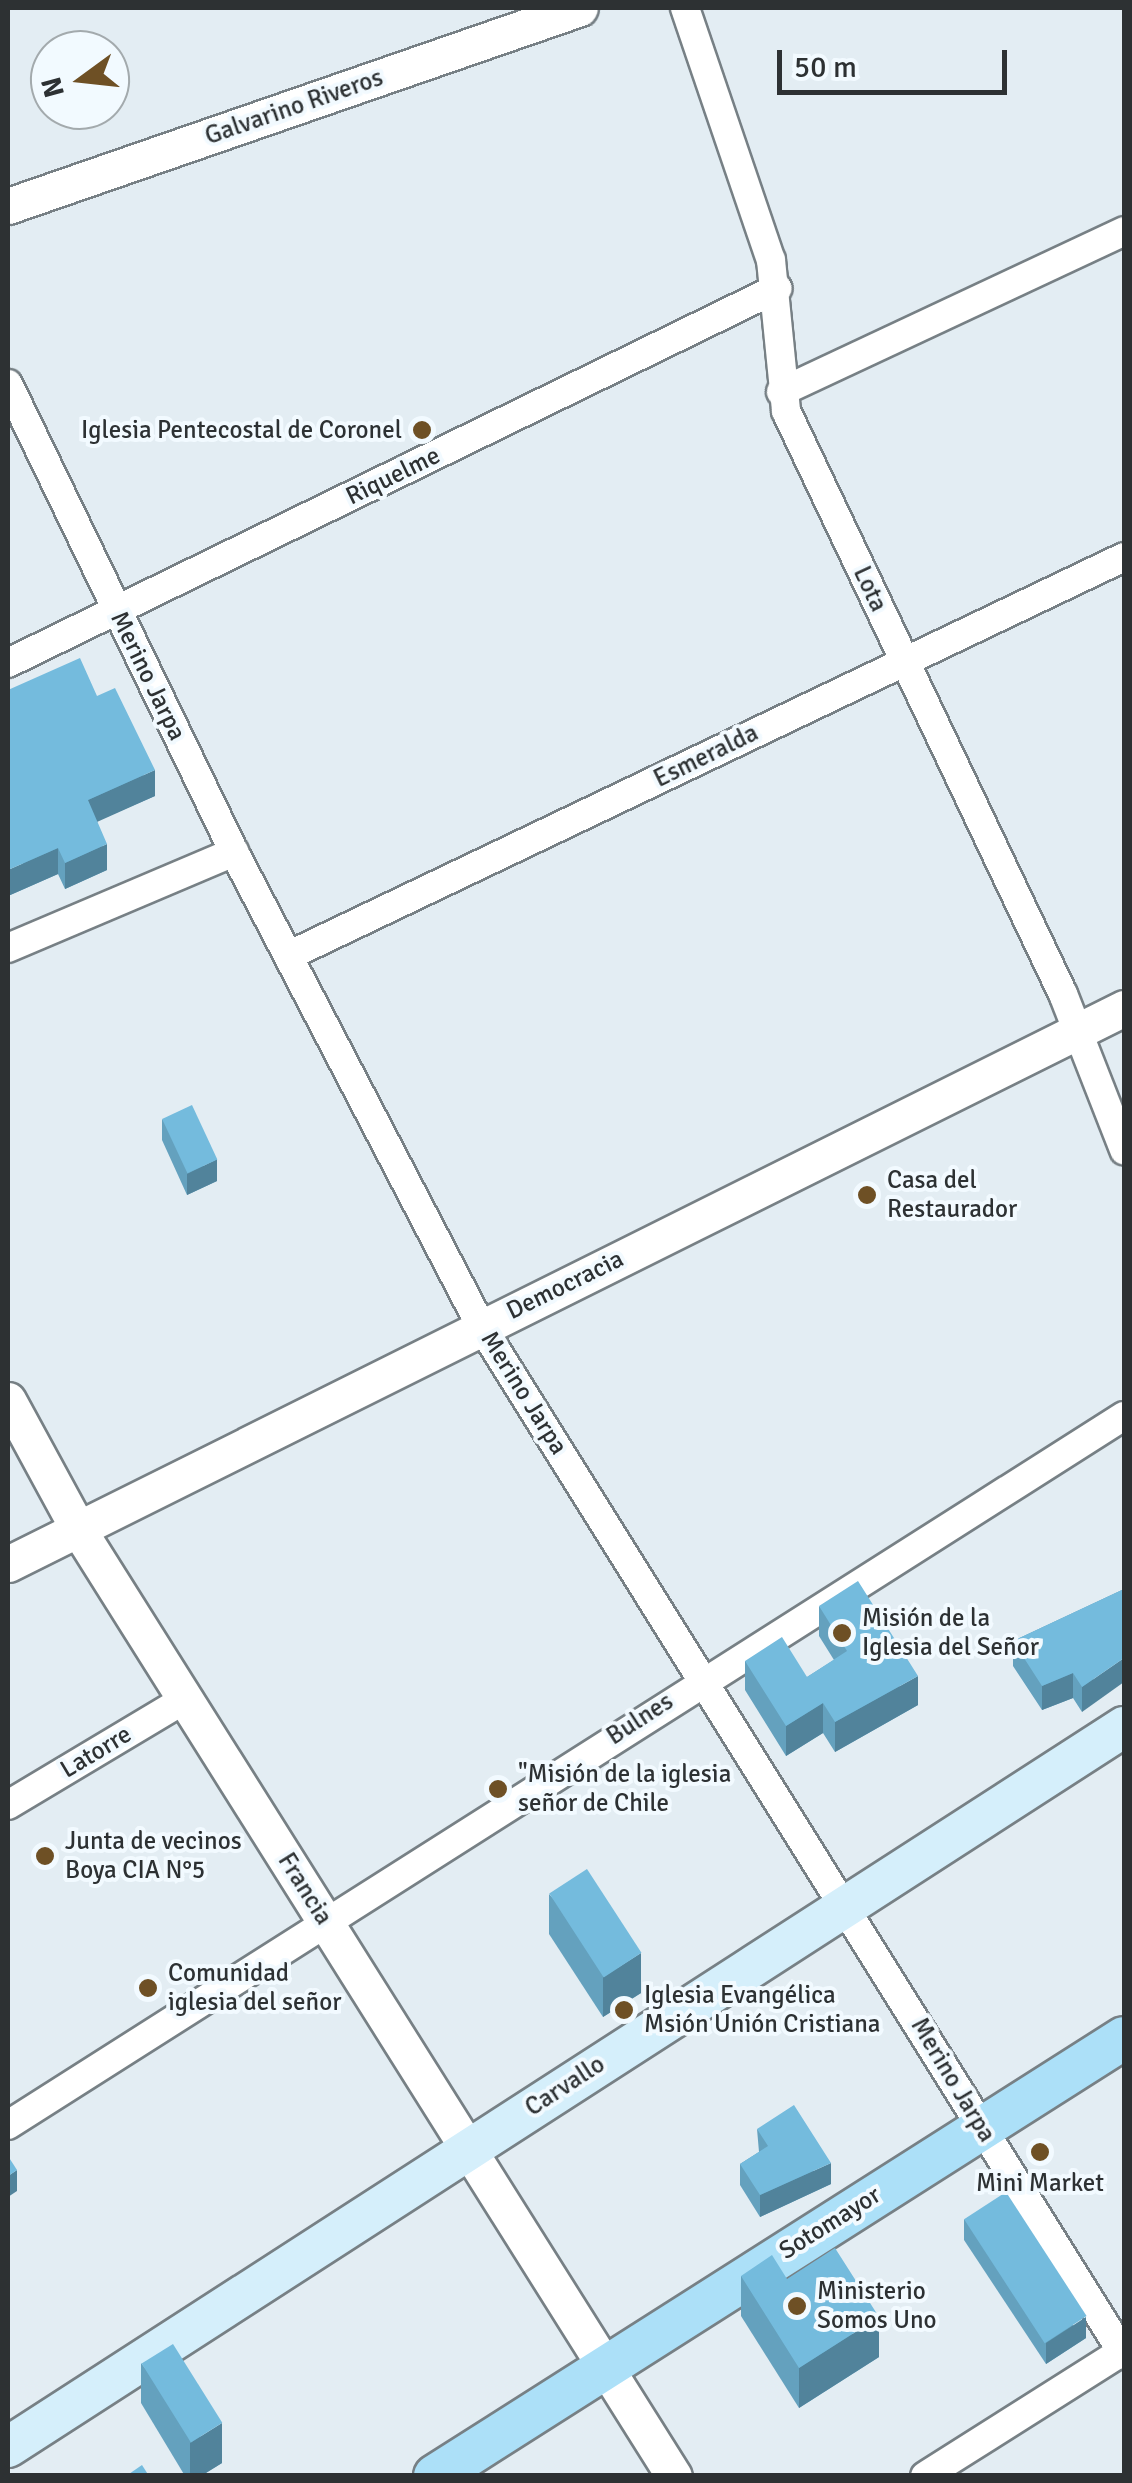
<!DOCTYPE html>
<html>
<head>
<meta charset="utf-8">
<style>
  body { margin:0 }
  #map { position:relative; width:1132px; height:2483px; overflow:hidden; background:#e3edf3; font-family:Signika,sans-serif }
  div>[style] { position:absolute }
  .roads { filter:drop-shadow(2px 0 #778085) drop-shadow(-2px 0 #778085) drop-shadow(0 2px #778085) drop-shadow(0 -2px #778085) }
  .minor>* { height:28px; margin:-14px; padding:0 14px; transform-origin:14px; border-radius:14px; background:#fff }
  .tertiary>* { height:35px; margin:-17.5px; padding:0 17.5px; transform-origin:17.5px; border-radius:17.5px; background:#fff }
  .secondary>* { height:40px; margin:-20px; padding:0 20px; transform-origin:20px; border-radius:20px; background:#d5effb }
  .primary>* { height:42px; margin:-21px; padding:0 21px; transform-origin:21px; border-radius:21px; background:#ace0f8 }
  .wall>* { inset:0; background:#64a1be }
  .shaded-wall>* { inset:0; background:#51839b }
  .building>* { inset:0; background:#74bbdd; transform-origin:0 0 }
  .dots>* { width:28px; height:28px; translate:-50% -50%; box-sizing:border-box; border:5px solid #f2faff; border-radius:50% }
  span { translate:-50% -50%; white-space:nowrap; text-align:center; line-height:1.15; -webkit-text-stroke:8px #f2faff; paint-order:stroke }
  .street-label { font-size:25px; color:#2d3133 }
  .poi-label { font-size:25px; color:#2d3133 }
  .right { translate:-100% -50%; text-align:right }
  .left { translate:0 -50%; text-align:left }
  .frame { position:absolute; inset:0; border:10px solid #2d3133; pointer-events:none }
  .north { position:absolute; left:30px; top:30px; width:100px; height:100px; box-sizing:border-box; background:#f2faff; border:2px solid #a3aaad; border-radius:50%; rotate:255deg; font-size:28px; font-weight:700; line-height:40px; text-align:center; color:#2d3133 }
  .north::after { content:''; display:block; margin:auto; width:35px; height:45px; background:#6e5025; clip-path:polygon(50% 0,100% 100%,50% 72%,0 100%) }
  .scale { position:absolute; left:777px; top:50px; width:230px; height:45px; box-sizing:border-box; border:5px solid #2d3133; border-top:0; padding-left:12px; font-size:30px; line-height:35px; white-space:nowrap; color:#2d3133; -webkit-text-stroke:8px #f2faff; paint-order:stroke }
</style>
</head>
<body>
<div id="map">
  <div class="roads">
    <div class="minor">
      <i style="left:685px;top:8px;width:266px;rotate:71.2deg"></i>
      <i style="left:771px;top:260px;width:152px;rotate:84.3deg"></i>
      <i style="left:786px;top:411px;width:645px;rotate:64.59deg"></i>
      <i style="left:1063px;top:994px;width:168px;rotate:68.6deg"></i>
      <i style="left:8px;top:384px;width:520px;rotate:64.22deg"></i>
      <i style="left:234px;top:852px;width:534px;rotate:62.48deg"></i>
      <i style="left:481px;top:1326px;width:1213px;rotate:58deg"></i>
      <i style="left:781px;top:392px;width:379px;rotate:-25.1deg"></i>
      <i style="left:8px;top:663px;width:856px;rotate:-25.97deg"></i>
      <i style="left:8px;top:948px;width:246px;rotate:-23deg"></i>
      <i style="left:288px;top:956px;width:926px;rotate:-25.51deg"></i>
      <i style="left:8px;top:1805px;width:206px;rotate:-30.9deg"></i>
      <i style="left:8px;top:2125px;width:1322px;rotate:-32.43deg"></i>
      <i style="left:925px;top:2476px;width:236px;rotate:-32.3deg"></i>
    </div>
    <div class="tertiary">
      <i style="left:8px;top:206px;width:605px;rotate:-19.09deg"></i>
      <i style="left:8px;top:1400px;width:147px;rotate:61.5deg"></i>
      <i style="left:78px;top:1529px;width:1119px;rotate:57.82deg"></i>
      <i style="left:8px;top:1564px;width:1247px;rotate:-26.48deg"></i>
    </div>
    <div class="secondary">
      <i style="left:8px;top:2447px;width:1328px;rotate:-32.83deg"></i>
    </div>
    <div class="primary">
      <i style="left:435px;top:2476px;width:816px;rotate:-32.44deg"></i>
    </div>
  </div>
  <div class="wall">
    <i style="clip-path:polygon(97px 696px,155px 796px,97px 821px,107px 870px,65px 889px,58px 874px,8px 896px)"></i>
    <i style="clip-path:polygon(162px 1119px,217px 1181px,187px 1195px,162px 1140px)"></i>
    <i style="clip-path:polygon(1124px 1589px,1082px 1712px,1073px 1698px,1042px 1710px,1013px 1666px,1013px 1641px)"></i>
    <i style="clip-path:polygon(819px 1606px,918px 1705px,835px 1752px,823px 1733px,786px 1756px,745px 1690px,745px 1661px,807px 1677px,834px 1660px,819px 1636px)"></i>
    <i style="clip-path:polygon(549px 1894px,641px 1993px,603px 2017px,549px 1934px)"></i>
    <i style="clip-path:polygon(757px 2129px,831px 2184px,760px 2217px,740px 2185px,740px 2164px,759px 2152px)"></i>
    <i style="clip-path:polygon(964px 2219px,1086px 2338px,1046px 2364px,964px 2240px)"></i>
    <i style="clip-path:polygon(741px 2276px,787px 2279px,879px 2357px,799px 2408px,741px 2316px)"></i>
    <i style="clip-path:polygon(141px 2363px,222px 2463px,201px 2476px,185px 2476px,141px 2403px)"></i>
  </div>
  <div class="shaded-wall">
    <i style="clip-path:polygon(155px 770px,155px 796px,88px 826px,88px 800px)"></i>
    <i style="clip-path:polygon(107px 844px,107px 870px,65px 889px,65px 863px)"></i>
    <i style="clip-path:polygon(58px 848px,58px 874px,8px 896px,8px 870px)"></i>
    <i style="clip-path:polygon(217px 1159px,217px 1181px,187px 1195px,187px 1174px)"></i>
    <i style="clip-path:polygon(1124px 1658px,1124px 1682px,1082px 1712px,1082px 1687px)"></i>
    <i style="clip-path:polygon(1073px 1673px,1073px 1698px,1042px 1710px,1042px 1686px)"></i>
    <i style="clip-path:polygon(918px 1676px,918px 1705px,835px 1752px,835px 1722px)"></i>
    <i style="clip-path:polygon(823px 1703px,823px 1733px,786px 1756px,786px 1726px)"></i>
    <i style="clip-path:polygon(641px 1953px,641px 1993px,603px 2017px,603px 1977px)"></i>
    <i style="clip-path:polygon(831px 2163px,831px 2184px,760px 2217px,760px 2195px)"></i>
    <i style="clip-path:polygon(17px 2170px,17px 2191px,8px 2197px,8px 2176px)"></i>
    <i style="clip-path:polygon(879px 2317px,879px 2357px,799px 2408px,799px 2368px)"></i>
    <i style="clip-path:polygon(1086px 2317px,1086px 2338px,1046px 2364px,1046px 2343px)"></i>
    <i style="clip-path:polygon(222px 2423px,222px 2463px,201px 2476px,190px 2476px,190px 2443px)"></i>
  </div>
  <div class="building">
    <i style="clip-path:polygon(80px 658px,97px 696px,115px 688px,155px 770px,88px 800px,107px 844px,65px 863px,58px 848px,8px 870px,8px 690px)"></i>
    <i style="left:192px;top:1105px;width:60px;height:33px;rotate:65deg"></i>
    <i style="clip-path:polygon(858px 1581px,918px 1676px,835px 1722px,823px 1703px,786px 1726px,745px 1661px,782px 1637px,807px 1677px,847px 1651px,819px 1606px)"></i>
    <i style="clip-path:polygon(1124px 1589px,1124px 1658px,1082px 1687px,1073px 1673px,1042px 1686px,1013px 1641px)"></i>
    <i style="left:587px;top:1869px;width:100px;height:45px;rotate:57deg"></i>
    <i style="clip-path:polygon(794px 2105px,831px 2163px,760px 2195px,740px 2164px,768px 2146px,757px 2129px)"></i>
    <i style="clip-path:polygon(8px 2156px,17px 2170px,8px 2176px)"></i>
    <i style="left:1006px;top:2192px;width:148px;height:50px;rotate:57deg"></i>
    <i style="clip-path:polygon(835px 2248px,879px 2317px,799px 2368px,741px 2276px,772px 2255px,787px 2279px)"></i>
    <i style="left:173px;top:2344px;width:93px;height:37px;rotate:58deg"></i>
    <i style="clip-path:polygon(142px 2465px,149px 2476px,126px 2476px)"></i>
  </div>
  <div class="dots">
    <i style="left:422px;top:430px;background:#6e5025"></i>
    <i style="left:867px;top:1195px;background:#6e5025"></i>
    <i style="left:842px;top:1633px;background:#6e5025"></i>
    <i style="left:498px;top:1789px;background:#6e5025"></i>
    <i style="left:45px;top:1856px;background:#6e5025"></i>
    <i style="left:148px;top:1988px;background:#6e5025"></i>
    <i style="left:624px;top:2010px;background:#6e5025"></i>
    <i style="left:1040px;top:2152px;background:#6e5025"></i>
    <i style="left:797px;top:2306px;background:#6e5025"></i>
  </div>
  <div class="street-label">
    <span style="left:294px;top:107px;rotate:-19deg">Galvarino Riveros</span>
    <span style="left:393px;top:476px;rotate:-26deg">Riquelme</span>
    <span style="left:870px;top:589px;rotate:65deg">Lota</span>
    <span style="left:148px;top:676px;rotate:64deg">Merino Jarpa</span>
    <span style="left:706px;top:756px;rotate:-26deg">Esmeralda</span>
    <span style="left:565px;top:1285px;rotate:-26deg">Democracia</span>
    <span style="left:524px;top:1393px;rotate:58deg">Merino Jarpa</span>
    <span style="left:640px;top:1719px;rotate:-33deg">Bulnes</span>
    <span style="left:96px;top:1752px;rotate:-31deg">Latorre</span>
    <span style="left:305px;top:1889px;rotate:58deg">Francia</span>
    <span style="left:953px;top:2080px;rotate:59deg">Merino Jarpa</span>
    <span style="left:565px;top:2086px;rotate:-33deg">Carvallo</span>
    <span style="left:830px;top:2223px;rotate:-32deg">Sotomayor</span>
  </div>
  <div class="poi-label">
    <span class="right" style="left:402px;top:430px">Iglesia Pentecostal de Coronel</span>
    <span class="left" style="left:887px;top:1195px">Casa del<br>Restaurador</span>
    <span class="left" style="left:862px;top:1633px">Misión de la<br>Iglesia del Señor</span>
    <span class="left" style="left:518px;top:1789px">"Misión de la iglesia<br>señor de Chile</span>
    <span class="left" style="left:65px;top:1856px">Junta de vecinos<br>Boya CIA N°5</span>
    <span class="left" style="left:168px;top:1988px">Comunidad<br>iglesia del señor</span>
    <span class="left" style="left:644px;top:2010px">Iglesia Evangélica<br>Msión Unión Cristiana</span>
    <span style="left:1040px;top:2183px">Mini Market</span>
    <span class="left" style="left:817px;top:2306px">Ministerio<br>Somos Uno</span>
  </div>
  <div class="frame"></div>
  <div class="north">N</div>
  <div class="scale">50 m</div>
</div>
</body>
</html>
